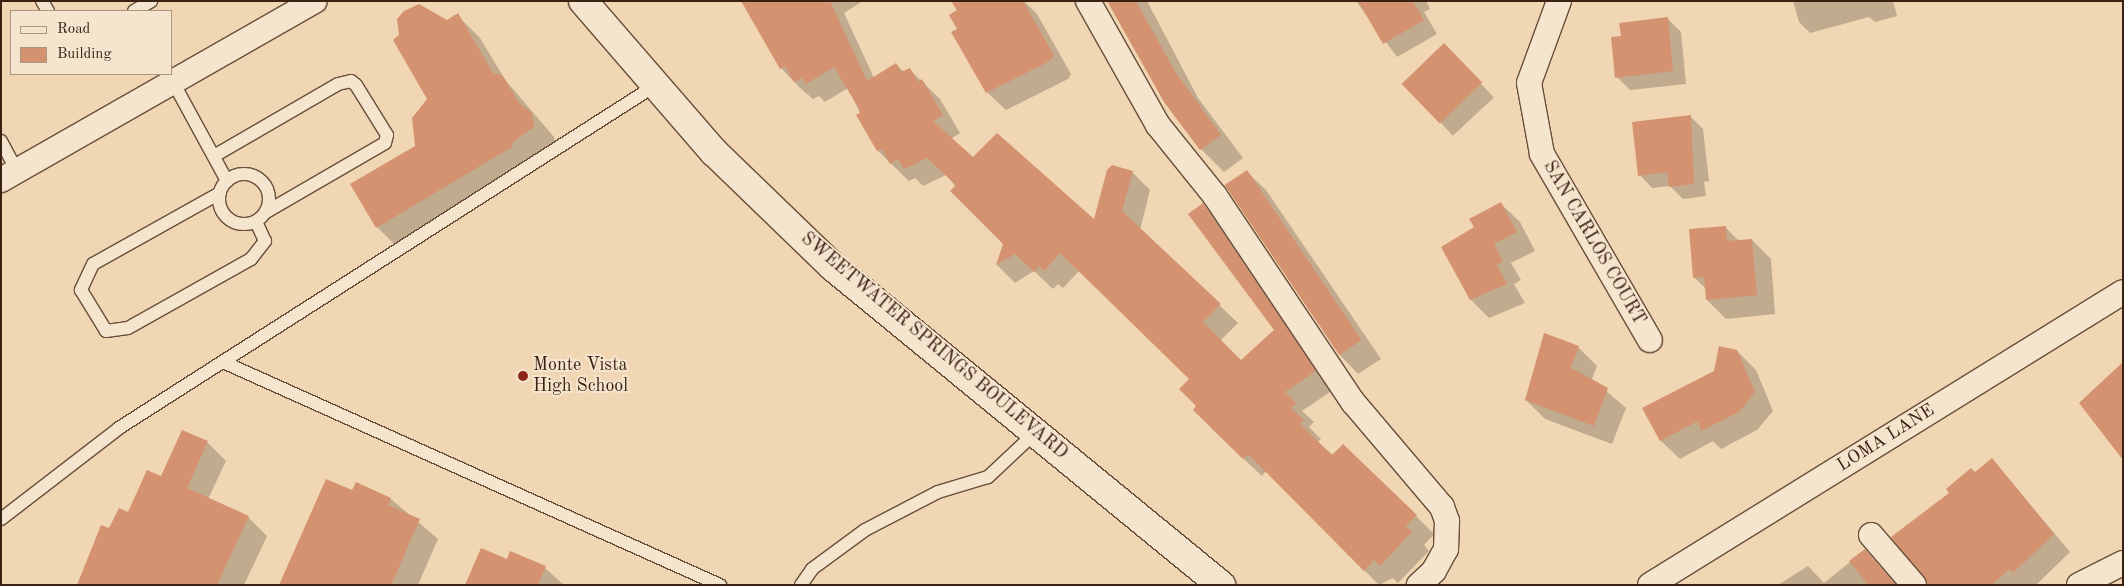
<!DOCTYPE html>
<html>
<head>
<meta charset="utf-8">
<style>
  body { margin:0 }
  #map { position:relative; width:2124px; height:586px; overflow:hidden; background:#f0d6b3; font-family:"Old Standard TT",serif }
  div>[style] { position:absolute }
  .shadow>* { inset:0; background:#0003; transform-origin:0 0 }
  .building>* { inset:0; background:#d59270; transform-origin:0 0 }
  .roads { filter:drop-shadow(1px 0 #684e3a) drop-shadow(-1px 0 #684e3a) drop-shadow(0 1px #684e3a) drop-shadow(0 -1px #684e3a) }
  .lane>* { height:12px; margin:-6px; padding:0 6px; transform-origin:6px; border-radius:6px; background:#f5e4ce }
  .lane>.ring { margin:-6px; padding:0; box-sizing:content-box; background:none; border:12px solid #f5e4ce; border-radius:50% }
  .street>* { height:24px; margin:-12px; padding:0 12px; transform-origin:12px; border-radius:12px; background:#f5e4ce }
  .secondary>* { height:28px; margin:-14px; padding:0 14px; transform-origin:14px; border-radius:14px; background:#f5e4ce }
  .dots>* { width:14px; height:14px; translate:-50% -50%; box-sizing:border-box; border:2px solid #f5e4ce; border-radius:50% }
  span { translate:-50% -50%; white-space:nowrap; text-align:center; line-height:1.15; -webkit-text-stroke:4px #f5e4ce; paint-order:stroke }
  .street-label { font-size:18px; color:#3b2111 }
  .poi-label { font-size:18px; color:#3b2111 }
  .left { translate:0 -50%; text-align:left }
  .frame { position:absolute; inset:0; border:2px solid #3b2111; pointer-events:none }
  .legend { position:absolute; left:10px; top:10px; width:162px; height:65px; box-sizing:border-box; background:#f5e4ce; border:1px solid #ab9682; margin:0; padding:6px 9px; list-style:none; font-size:15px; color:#3b2111 }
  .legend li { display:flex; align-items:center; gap:10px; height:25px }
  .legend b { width:25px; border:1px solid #ab9682 }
</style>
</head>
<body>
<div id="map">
  <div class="shadow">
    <i style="clip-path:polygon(749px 1px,863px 1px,844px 13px,874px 78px,896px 64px,904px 72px,909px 69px,940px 99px,960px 133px,951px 139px,973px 159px,1095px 221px,1132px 172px,1150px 190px,1140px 230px,1238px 323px,1220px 341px,1241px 362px,1275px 330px,1203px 205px,1221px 223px,1333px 390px,1302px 411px,1314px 422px,1309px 427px,1321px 439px,1317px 443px,1416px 516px,1434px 534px,1424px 545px,1429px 551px,1398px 583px,1393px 578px,1379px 585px,1266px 471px,1262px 476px,1212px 429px,1198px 407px,1191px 379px,1079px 271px,1063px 288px,1058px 284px,1053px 289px,1034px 271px,1015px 283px,997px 265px,1004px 244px,946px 175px,923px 186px,915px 178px,909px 181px,878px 151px,848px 88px,825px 102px,819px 96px,813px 99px,799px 87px,781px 68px)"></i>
    <i style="clip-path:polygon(959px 1px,1024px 1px,1037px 14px,1071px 74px,1068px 79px,1006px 110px,987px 92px,958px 29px)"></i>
    <i style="clip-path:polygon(1110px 1px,1147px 1px,1198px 98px,1243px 158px,1224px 172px,1201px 149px)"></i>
    <i style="clip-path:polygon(1356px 1px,1426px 1px,1430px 9px,1424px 12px,1437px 34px,1397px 57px)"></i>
    <i style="clip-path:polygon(1793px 1px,1893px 1px,1897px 16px,1875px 22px,1869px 17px,1810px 33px,1799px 22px)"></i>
    <i style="clip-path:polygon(457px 15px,480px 38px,506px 81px,554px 137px,556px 150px,400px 250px,377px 227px,417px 146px,447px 21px)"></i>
    <i style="clip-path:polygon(1667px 18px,1681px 32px,1686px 84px,1630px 90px,1617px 77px,1622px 37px)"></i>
    <i style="left:1457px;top:58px;width:54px;height:56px;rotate:47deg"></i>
    <i style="clip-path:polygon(1690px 116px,1703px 129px,1709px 181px,1704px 182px,1706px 196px,1683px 199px,1670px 186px,1652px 188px,1640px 175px)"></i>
    <i style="clip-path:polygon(1247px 172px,1266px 190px,1381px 359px,1358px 374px,1340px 355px)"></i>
    <i style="clip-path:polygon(1501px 204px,1520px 222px,1535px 251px,1511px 263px,1521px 280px,1514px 284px,1525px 303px,1489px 318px,1471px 300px,1475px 227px)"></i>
    <i style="clip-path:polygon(1725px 227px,1739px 241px,1752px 240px,1771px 259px,1775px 314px,1726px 319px,1707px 300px,1706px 289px,1694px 277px)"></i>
    <i style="clip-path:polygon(1578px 347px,1597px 366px,1592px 379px,1626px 408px,1612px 444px,1545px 419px,1526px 400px)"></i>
    <i style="clip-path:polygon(1737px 351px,1756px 370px,1773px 411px,1757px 430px,1721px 449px,1713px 441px,1680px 459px,1661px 441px,1643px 408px,1715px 372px)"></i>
    <i style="clip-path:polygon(207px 442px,226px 461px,208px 499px,248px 517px,267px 536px,244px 585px,77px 585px,102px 527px,110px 530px,161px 477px)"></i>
    <i style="clip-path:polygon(1992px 459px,2070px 552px,2036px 585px,1928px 585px,1975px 473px)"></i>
    <i style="clip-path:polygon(353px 492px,391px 499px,438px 539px,418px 585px,281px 585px)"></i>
    <i style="clip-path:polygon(1865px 550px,1897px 585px,1778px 585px,1808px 566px,1824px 583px)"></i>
    <i style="clip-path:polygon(545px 568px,564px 585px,466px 585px)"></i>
  </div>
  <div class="building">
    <i style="clip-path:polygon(741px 1px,830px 1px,867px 81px,896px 63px,901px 72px,910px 68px,918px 82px,922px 79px,943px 115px,933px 121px,973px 157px,997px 133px,1094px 219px,1107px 170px,1112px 165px,1133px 171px,1122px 211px,1221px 304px,1203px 322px,1241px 360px,1274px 330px,1188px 214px,1203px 203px,1316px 371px,1285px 392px,1296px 403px,1291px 408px,1304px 420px,1300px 424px,1332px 455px,1343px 444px,1417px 515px,1406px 526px,1412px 532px,1380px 566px,1374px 560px,1364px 571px,1248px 454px,1243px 459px,1193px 410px,1196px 406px,1179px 389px,1189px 379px,1060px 253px,1044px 271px,1039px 266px,1034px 272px,1015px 254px,996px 265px,1003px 244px,950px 191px,956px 185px,927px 158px,904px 169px,898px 159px,890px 164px,882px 149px,877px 151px,856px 115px,861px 112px,834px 67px,806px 84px,802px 78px,794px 82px,785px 66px,780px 69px)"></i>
    <i style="clip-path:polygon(951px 1px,1023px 1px,1054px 55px,1050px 61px,986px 93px,951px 32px,957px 29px,949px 15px,957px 10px)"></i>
    <i style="clip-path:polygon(1107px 1px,1136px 1px,1176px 73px,1221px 135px,1200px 150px,1164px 102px)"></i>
    <i style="clip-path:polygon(1358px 1px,1413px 1px,1424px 20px,1383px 44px)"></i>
    <i style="clip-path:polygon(419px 4px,447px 20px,458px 13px,493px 73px,503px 76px,519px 103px,532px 113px,534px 127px,514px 141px,512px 147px,376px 228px,350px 184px,415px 146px,412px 118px,427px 99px,393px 40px,399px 35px,397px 19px,404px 11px)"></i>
    <i style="clip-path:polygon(1668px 17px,1673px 71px,1615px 78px,1611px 37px,1621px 36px,1619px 23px)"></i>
    <i style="left:1444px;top:43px;width:55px;height:59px;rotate:46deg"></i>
    <i style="clip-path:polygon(1691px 115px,1694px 184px,1669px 187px,1667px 172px,1638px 176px,1632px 122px)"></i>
    <i style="left:1247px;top:170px;width:205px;height:27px;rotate:56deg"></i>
    <i style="clip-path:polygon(1501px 202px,1517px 232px,1494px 244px,1503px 261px,1497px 265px,1507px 284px,1470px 300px,1441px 247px,1474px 227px,1469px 219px)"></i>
    <i style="clip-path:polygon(1726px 226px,1727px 241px,1752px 239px,1757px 295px,1706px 300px,1704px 277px,1693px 278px,1689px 229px)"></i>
    <i style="clip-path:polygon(1544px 333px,1579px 346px,1571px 368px,1608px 388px,1594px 426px,1525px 400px)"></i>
    <i style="clip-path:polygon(1719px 346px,1737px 350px,1755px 392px,1739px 412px,1701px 431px,1698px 421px,1660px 441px,1642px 408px,1714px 371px)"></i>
    <i style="clip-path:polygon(2123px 362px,2123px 460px,2079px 403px)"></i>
    <i style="clip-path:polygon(182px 430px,208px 441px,187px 488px,249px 516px,217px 585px,77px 585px,101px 525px,109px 528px,119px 508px,128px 512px,147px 470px,161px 476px)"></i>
    <i style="clip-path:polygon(1992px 458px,2054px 534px,2013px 573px,2010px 569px,1991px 585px,1927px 585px,1891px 537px,1949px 493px,1946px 489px,1971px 468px,1975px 472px)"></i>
    <i style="clip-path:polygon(326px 479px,352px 490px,356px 482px,391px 498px,388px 505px,420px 519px,391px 585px,279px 585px)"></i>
    <i style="clip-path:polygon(481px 548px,507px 559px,510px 551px,546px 566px,538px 585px,465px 585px)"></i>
    <i style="clip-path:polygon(1865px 549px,1896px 585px,1868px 585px,1849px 561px)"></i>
  </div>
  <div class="roads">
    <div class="lane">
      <i style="left:42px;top:1px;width:12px;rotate:59deg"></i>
      <i style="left:134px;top:11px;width:20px;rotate:-30deg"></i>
      <i style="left:173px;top:82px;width:113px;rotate:61.4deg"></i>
      <i style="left:1px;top:141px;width:34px;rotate:62deg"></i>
      <i style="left:214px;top:156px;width:143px;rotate:-30.1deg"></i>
      <i style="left:338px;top:84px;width:13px;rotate:-13deg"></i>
      <i style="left:351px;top:81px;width:6px;rotate:39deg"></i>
      <i style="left:356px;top:85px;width:59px;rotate:58.2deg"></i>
      <i style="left:387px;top:135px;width:8px;rotate:104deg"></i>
      <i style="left:385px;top:143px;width:138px;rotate:149.9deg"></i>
      <i class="ring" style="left:219px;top:174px;width:38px;height:38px"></i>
      <i style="left:220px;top:193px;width:145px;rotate:150.8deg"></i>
      <i style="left:93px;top:264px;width:29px;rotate:115deg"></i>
      <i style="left:81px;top:290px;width:48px;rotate:58.6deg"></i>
      <i style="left:106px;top:331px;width:22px;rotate:-8deg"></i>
      <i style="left:128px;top:328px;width:141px;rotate:-29.3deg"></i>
      <i style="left:251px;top:259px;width:23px;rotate:-52deg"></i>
      <i style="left:265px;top:241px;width:21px;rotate:-115deg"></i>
      <i style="left:223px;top:362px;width:545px;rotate:24.17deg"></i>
      <i style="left:1px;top:519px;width:149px;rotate:-37.6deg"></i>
      <i style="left:119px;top:428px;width:637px;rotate:-32.57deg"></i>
      <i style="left:801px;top:585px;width:19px;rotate:-55deg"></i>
      <i style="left:812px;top:569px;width:66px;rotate:-36.3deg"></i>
      <i style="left:865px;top:530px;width:82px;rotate:-27.5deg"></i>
      <i style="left:938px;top:492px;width:52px;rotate:-16.7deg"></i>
      <i style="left:988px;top:477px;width:67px;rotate:-43.2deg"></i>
    </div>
    <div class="street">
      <i style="left:1088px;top:1px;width:142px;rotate:60.6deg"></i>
      <i style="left:1158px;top:125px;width:91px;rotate:51.2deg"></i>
      <i style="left:1215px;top:196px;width:248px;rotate:56.2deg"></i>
      <i style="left:1353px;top:402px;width:138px;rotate:49.7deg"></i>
      <i style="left:1442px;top:507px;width:15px;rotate:70deg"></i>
      <i style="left:1447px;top:521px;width:28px;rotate:92deg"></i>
      <i style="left:1446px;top:549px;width:25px;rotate:119deg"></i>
      <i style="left:1434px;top:571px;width:21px;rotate:137deg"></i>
      <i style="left:1559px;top:1px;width:87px;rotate:110.1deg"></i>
      <i style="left:1529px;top:83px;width:72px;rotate:79.6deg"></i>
      <i style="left:1542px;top:154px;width:215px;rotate:59.9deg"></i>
      <i style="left:1px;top:180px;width:361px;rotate:-29.7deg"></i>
      <i style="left:1871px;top:535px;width:66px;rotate:49.3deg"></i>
      <i style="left:1650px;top:585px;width:556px;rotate:-31.78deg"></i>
      <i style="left:2079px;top:585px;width:49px;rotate:-26.6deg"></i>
    </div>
    <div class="secondary">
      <i style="left:583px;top:1px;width:200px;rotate:49.1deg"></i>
      <i style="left:714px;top:152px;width:165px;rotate:44deg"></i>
      <i style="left:833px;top:267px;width:502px;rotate:39.34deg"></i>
    </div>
  </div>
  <div class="dots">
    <i style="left:523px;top:376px;background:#8f2418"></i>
  </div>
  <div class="street-label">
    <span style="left:1594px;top:243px;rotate:60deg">SAN CARLOS COURT</span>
    <span style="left:934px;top:346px;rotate:40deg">SWEETWATER SPRINGS BOULEVARD</span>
    <span style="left:1886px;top:438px;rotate:-32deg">LOMA LANE</span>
  </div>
  <div class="poi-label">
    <span class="left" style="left:533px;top:376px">Monte Vista<br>High School</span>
  </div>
  <div class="frame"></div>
  <ul class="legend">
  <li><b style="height:6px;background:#f5e4ce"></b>Road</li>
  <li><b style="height:14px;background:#d59270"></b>Building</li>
  </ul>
</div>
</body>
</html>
